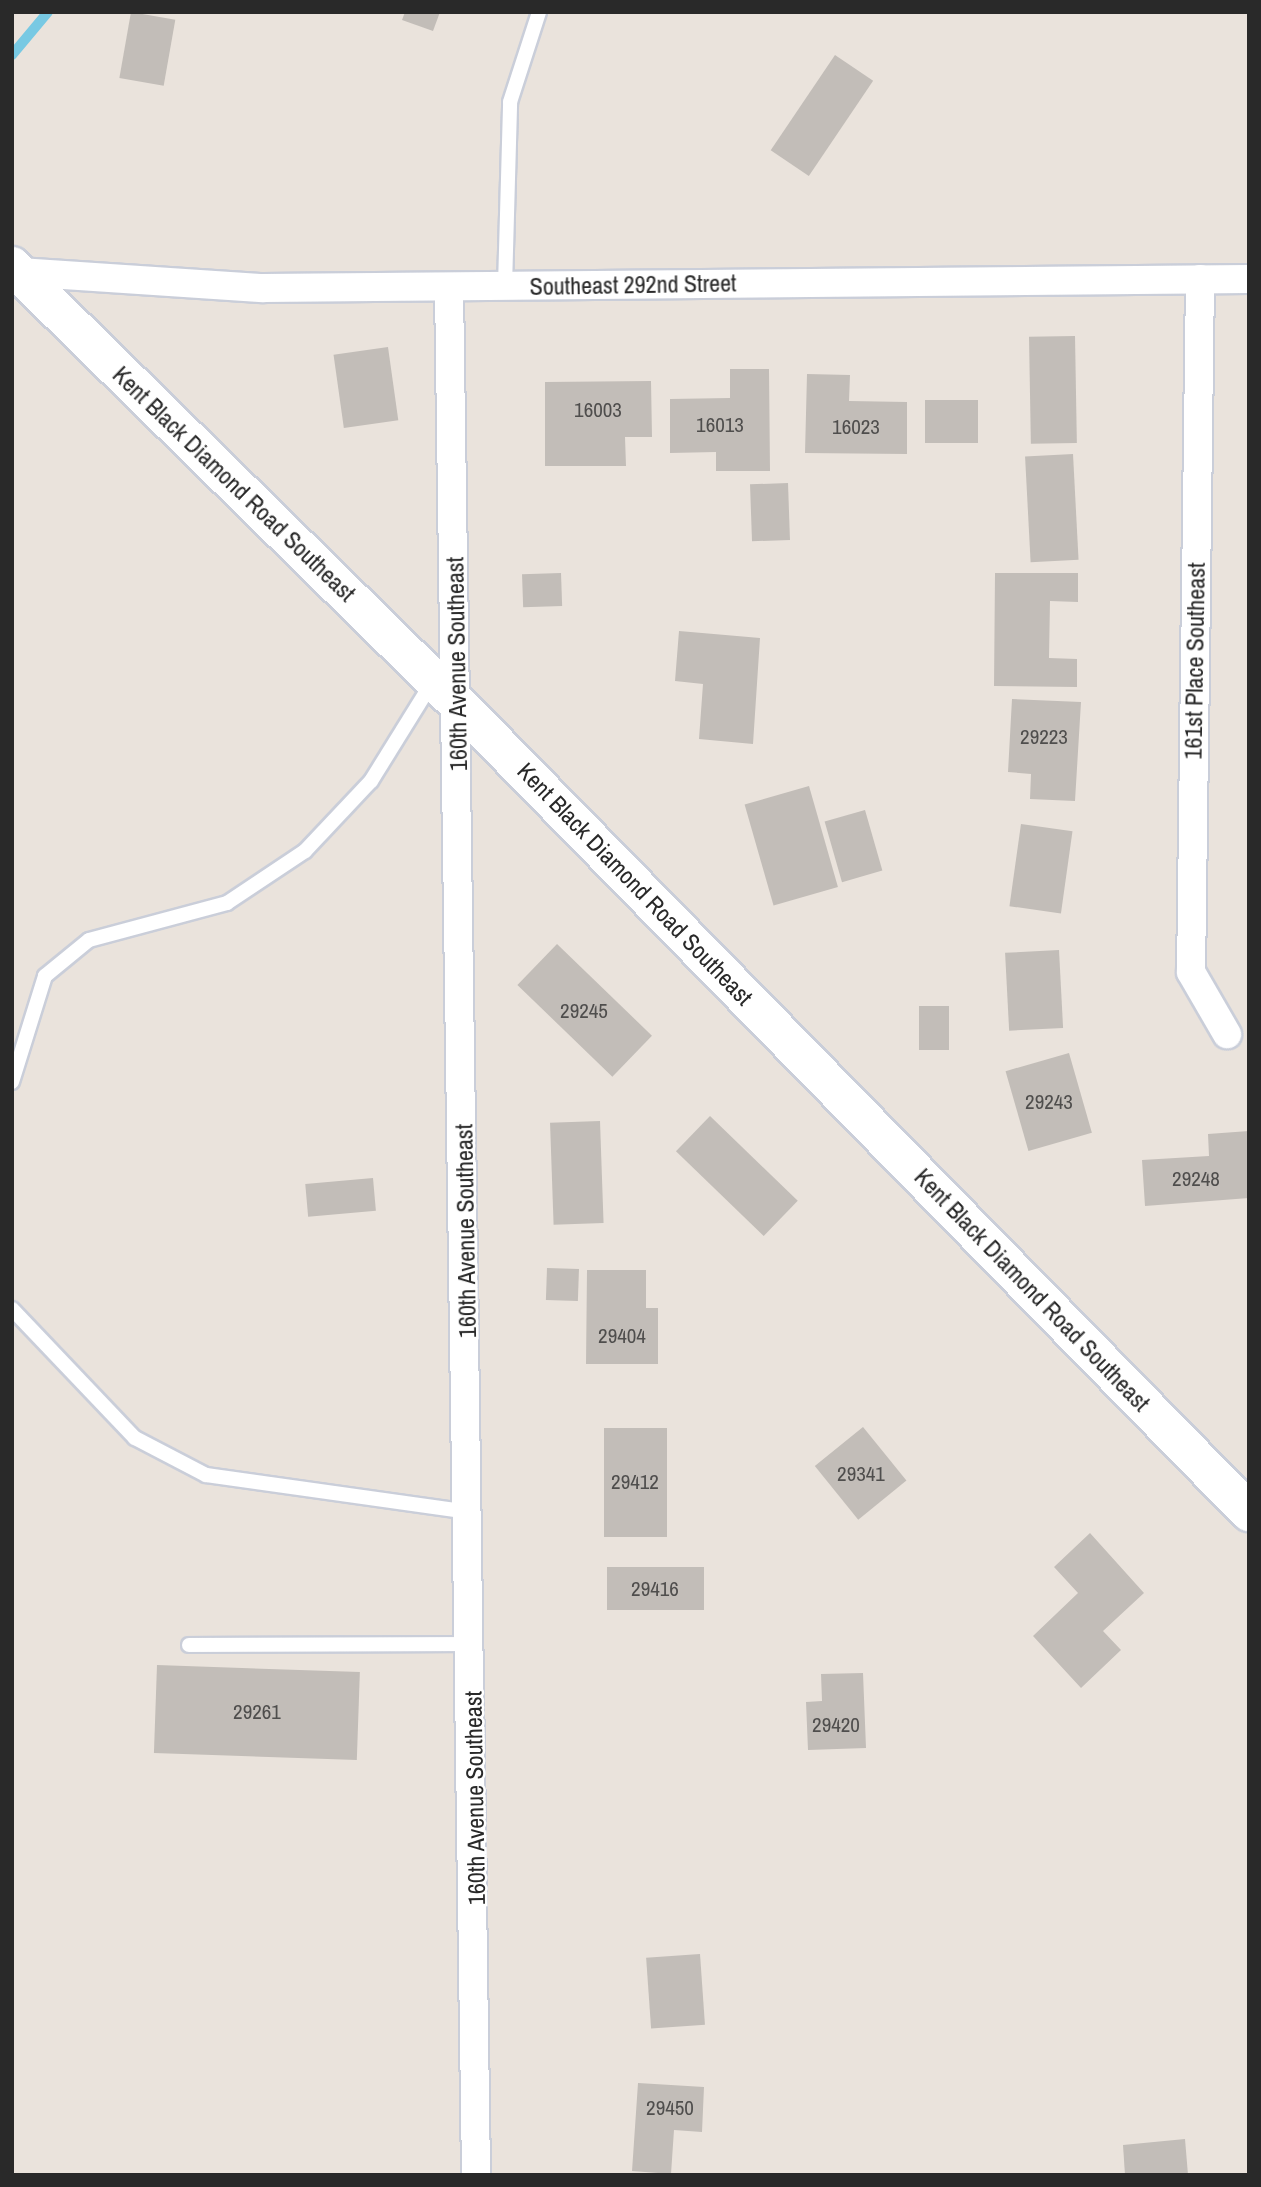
<!DOCTYPE html>
<html>
<head>
<meta charset="utf-8">
<style>
  body { margin:0 }
  #map { position:relative; width:1261px; height:2187px; overflow:hidden; background:#eae3dc; font-family:"Archivo Narrow",sans-serif }
  div>[style] { position:absolute }
  .stream>* { height:10px; margin:-5px; padding:0 5px; transform-origin:5px; border-radius:5px; background:#78c9e3 }
  .building>* { inset:0; background:#c2bdb8; transform-origin:0 0 }
  .roads { filter:drop-shadow(2px 0 #caced9) drop-shadow(-2px 0 #caced9) drop-shadow(0 2px #caced9) drop-shadow(0 -2px #caced9) }
  .lane>* { height:14px; margin:-7px; padding:0 7px; transform-origin:7px; border-radius:7px; background:#fff }
  .street>* { height:28px; margin:-14px; padding:0 14px; transform-origin:14px; border-radius:14px; background:#fff }
  .secondary>* { height:38px; margin:-19px; padding:0 19px; transform-origin:19px; border-radius:19px; background:#fff }
  span { translate:-50% -50%; white-space:nowrap; text-align:center; line-height:1.15; -webkit-text-stroke:5px #fff; paint-order:stroke }
  .number-label { font-size:21px; color:#4f4e4d }
  .number-label span { -webkit-text-stroke-width:0 }
  .street-label { font-size:24px; color:#292929 }
  .frame { position:absolute; inset:0; border:14px solid #292929; pointer-events:none }
</style>
</head>
<body>
<div id="map">
  <div class="stream">
    <i style="left:12px;top:55px;width:56px;rotate:-50.1deg"></i>
  </div>
  <div class="building">
    <i style="left:131px;top:12px;width:45px;height:67px;rotate:10deg"></i>
    <i style="clip-path:polygon(405px 12px,440px 12px,433px 31px,402px 20px)"></i>
    <i style="left:835px;top:55px;width:46px;height:115px;rotate:34deg"></i>
    <i style="left:1075px;top:336px;width:107px;height:46px;rotate:89deg"></i>
    <i style="left:388px;top:347px;width:74px;height:55px;rotate:82deg"></i>
    <i style="clip-path:polygon(730px 369px,769px 369px,770px 471px,716px 471px,716px 452px,670px 453px,670px 399px,730px 398px)"></i>
    <i style="clip-path:polygon(807px 374px,850px 375px,849px 401px,907px 402px,907px 454px,805px 453px)"></i>
    <i style="clip-path:polygon(651px 381px,652px 437px,625px 437px,626px 466px,545px 466px,545px 382px)"></i>
    <i style="left:925px;top:400px;width:53px;height:43px"></i>
    <i style="left:1073px;top:454px;width:106px;height:48px;rotate:87deg"></i>
    <i style="left:788px;top:483px;width:57px;height:38px;rotate:88deg"></i>
    <i style="left:561px;top:573px;width:33px;height:39px;rotate:88deg"></i>
    <i style="clip-path:polygon(995px 573px,1078px 573px,1078px 602px,1050px 601px,1049px 658px,1077px 659px,1077px 687px,994px 686px)"></i>
    <i style="clip-path:polygon(679px 631px,760px 638px,753px 744px,699px 739px,703px 684px,675px 681px)"></i>
    <i style="clip-path:polygon(1012px 699px,1081px 702px,1075px 801px,1030px 799px,1031px 774px,1008px 772px)"></i>
    <i style="left:809px;top:786px;width:105px;height:67px;rotate:74deg"></i>
    <i style="left:865px;top:810px;width:63px;height:42px;rotate:74deg"></i>
    <i style="left:1021px;top:824px;width:52px;height:83px;rotate:8deg"></i>
    <i style="left:557px;top:944px;width:132px;height:57px;rotate:44deg"></i>
    <i style="left:1059px;top:950px;width:78px;height:54px;rotate:87deg"></i>
    <i style="left:919px;top:1006px;width:30px;height:44px"></i>
    <i style="left:1069px;top:1053px;width:83px;height:66px;rotate:74deg"></i>
    <i style="left:710px;top:1116px;width:122px;height:49px;rotate:44deg"></i>
    <i style="left:600px;top:1121px;width:102px;height:50px;rotate:88deg"></i>
    <i style="clip-path:polygon(1249px 1131px,1249px 1198px,1145px 1206px,1142px 1160px,1209px 1156px,1208px 1134px)"></i>
    <i style="left:373px;top:1178px;width:33px;height:68px;rotate:85deg"></i>
    <i style="left:547px;top:1268px;width:32px;height:32px;rotate:2deg"></i>
    <i style="clip-path:polygon(587px 1270px,646px 1270px,646px 1308px,658px 1308px,658px 1364px,586px 1364px)"></i>
    <i style="left:863px;top:1427px;width:69px;height:62px;rotate:51deg"></i>
    <i style="left:604px;top:1428px;width:63px;height:109px"></i>
    <i style="clip-path:polygon(1090px 1533px,1144px 1593px,1103px 1631px,1121px 1650px,1081px 1688px,1033px 1636px,1078px 1593px,1054px 1567px)"></i>
    <i style="left:704px;top:1567px;width:43px;height:97px;rotate:90deg"></i>
    <i style="left:157px;top:1665px;width:203px;height:88px;rotate:2deg"></i>
    <i style="clip-path:polygon(863px 1673px,866px 1748px,808px 1750px,806px 1702px,822px 1701px,821px 1674px)"></i>
    <i style="left:700px;top:1954px;width:71px;height:54px;rotate:86deg"></i>
    <i style="clip-path:polygon(638px 2083px,704px 2087px,702px 2132px,674px 2130px,671px 2174px,632px 2171px)"></i>
    <i style="clip-path:polygon(1185px 2139px,1188px 2175px,1125px 2175px,1123px 2145px)"></i>
  </div>
  <div class="roads">
    <div class="lane">
      <i style="left:505px;top:286px;width:184px;rotate:-88.4deg"></i>
      <i style="left:510px;top:102px;width:95px;rotate:-72.1deg"></i>
      <i style="left:12px;top:1082px;width:111px;rotate:-72.7deg"></i>
      <i style="left:45px;top:976px;width:57px;rotate:-39.3deg"></i>
      <i style="left:89px;top:940px;width:143px;rotate:-15deg"></i>
      <i style="left:227px;top:903px;width:94px;rotate:-33.7deg"></i>
      <i style="left:305px;top:851px;width:96px;rotate:-46.7deg"></i>
      <i style="left:371px;top:781px;width:118px;rotate:-58.2deg"></i>
      <i style="left:12px;top:1309px;width:178px;rotate:46.4deg"></i>
      <i style="left:135px;top:1438px;width:80px;rotate:27.5deg"></i>
      <i style="left:206px;top:1475px;width:266px;rotate:8deg"></i>
      <i style="left:189px;top:1645px;width:282px;rotate:-0.2deg"></i>
    </div>
    <div class="street">
      <i style="left:19px;top:272px;width:245px;rotate:3.8deg"></i>
      <i style="left:263px;top:288px;width:986px;rotate:-0.52deg"></i>
      <i style="left:1200px;top:279px;width:693px;rotate:90.74deg"></i>
      <i style="left:1191px;top:972px;width:72px;rotate:59.9deg"></i>
      <i style="left:449px;top:287px;width:1888px;rotate:89.18deg"></i>
    </div>
    <div class="secondary">
      <i style="left:12px;top:266px;width:625px;rotate:44.48deg"></i>
      <i style="left:458px;top:704px;width:1131px;rotate:45.61deg"></i>
    </div>
  </div>
  <div class="number-label">
    <span style="left:598px;top:410px">16003</span>
    <span style="left:720px;top:425px">16013</span>
    <span style="left:856px;top:427px">16023</span>
    <span style="left:1044px;top:737px">29223</span>
    <span style="left:584px;top:1011px">29245</span>
    <span style="left:1049px;top:1102px">29243</span>
    <span style="left:1196px;top:1179px">29248</span>
    <span style="left:622px;top:1336px">29404</span>
    <span style="left:861px;top:1474px">29341</span>
    <span style="left:635px;top:1482px">29412</span>
    <span style="left:655px;top:1589px">29416</span>
    <span style="left:257px;top:1712px">29261</span>
    <span style="left:836px;top:1725px">29420</span>
    <span style="left:670px;top:2108px">29450</span>
  </div>
  <div class="street-label">
    <span style="left:633px;top:285px;rotate:-1deg">Southeast 292nd Street</span>
    <span style="left:234px;top:484px;rotate:44deg">Kent Black Diamond Road Southeast</span>
    <span style="left:1195px;top:661px;rotate:-89deg">161st Place Southeast</span>
    <span style="left:457px;top:664px;rotate:-91deg">160th Avenue Southeast</span>
    <span style="left:635px;top:884px;rotate:46deg">Kent Black Diamond Road Southeast</span>
    <span style="left:466px;top:1231px;rotate:-91deg">160th Avenue Southeast</span>
    <span style="left:1032px;top:1290px;rotate:46deg">Kent Black Diamond Road Southeast</span>
    <span style="left:475px;top:1798px;rotate:-91deg">160th Avenue Southeast</span>
  </div>
  <div class="frame"></div>
</div>
</body>
</html>
